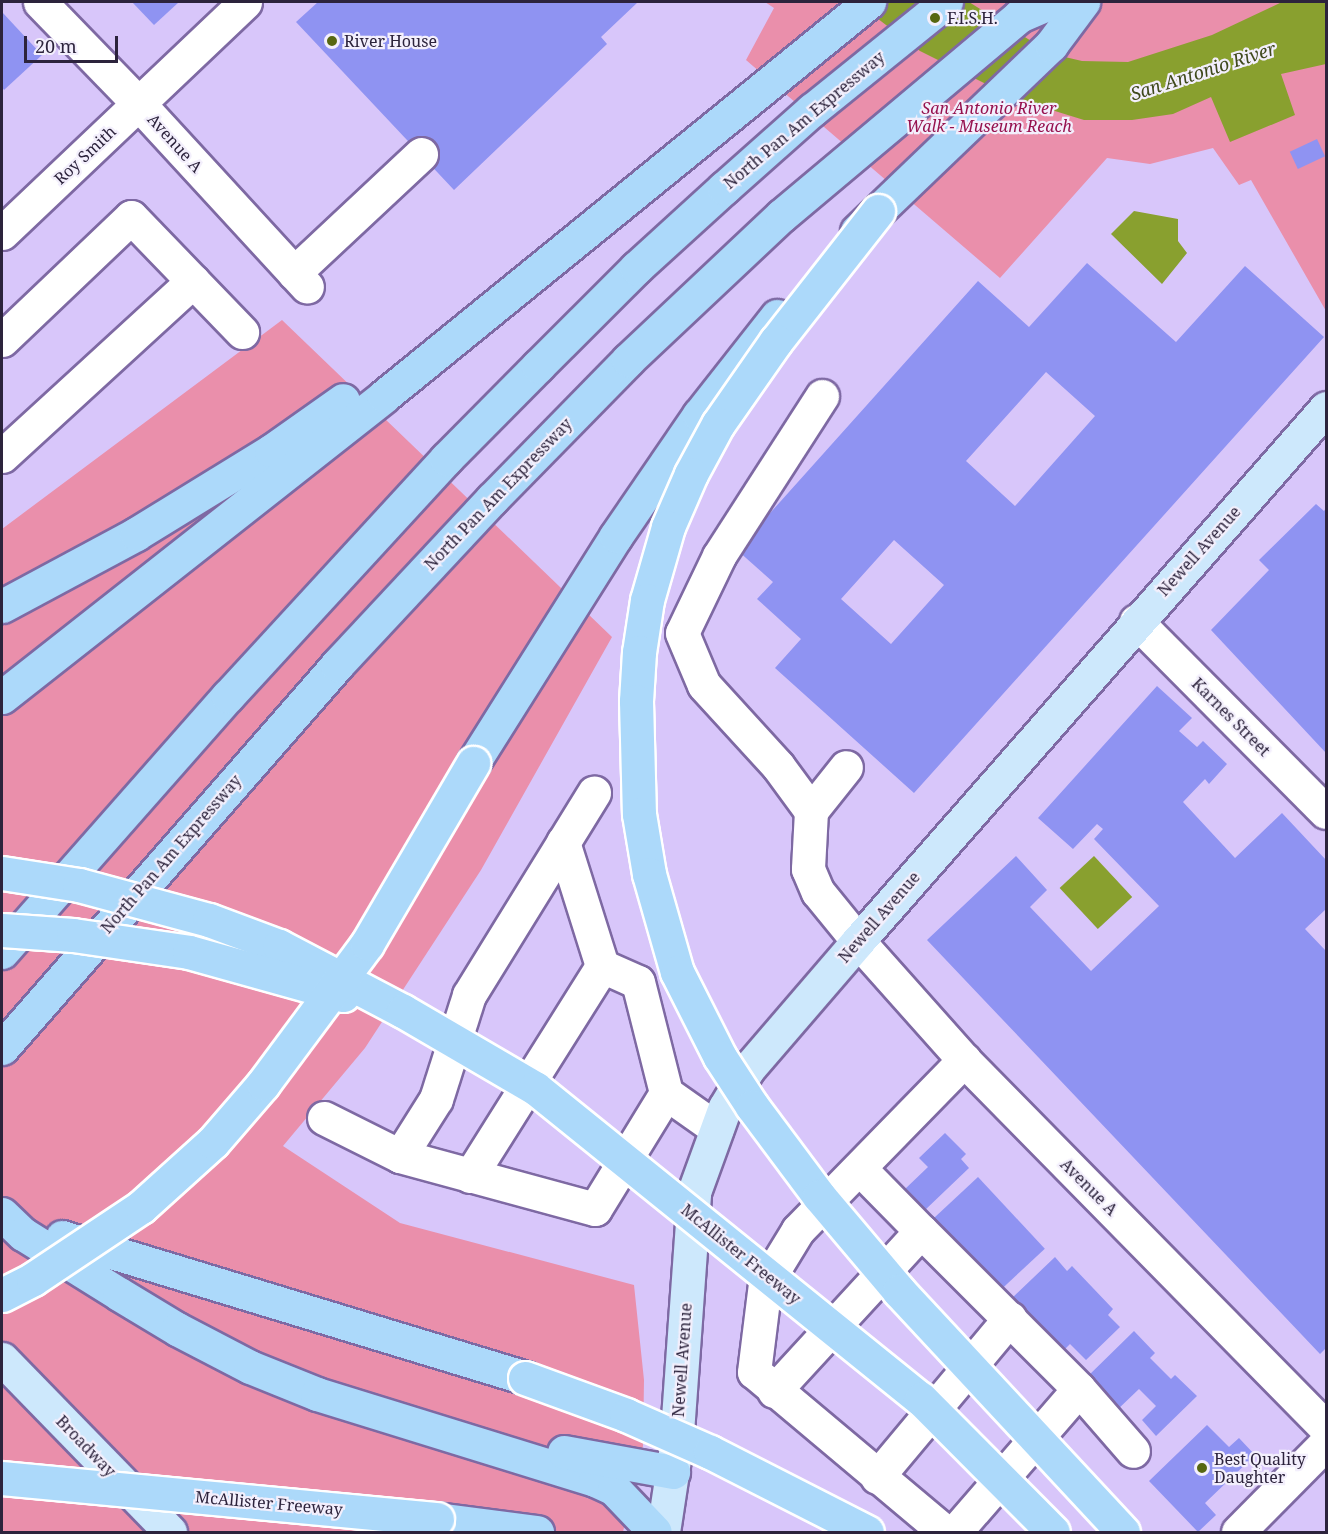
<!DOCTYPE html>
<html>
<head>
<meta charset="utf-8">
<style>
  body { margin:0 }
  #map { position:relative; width:1328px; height:1534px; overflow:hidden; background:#d8c6fa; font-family:"Noto Serif",serif }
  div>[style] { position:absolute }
  .green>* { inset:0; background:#ea8fab }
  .water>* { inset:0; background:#89a02f; transform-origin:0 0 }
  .building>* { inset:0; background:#8f93f2; transform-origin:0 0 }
  .roads { filter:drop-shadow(2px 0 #7e69a3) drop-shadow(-2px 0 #7e69a3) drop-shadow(0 2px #7e69a3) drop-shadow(0 -2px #7e69a3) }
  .minor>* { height:33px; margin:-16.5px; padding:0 16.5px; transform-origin:16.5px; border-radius:16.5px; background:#fff }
  .major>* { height:33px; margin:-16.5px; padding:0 16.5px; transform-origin:16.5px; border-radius:16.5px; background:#cde8fc }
  .highway>* { height:33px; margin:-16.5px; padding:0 16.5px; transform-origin:16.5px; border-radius:16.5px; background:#acd9fa }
  .bridges { filter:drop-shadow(2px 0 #fff) drop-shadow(-2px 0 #fff) drop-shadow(0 2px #fff) drop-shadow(0 -2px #fff) }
  .highway-bridge>* { height:33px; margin:-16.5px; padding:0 16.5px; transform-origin:16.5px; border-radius:16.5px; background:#acd9fa }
  .dots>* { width:16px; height:16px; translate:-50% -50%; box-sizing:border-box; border:3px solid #f3effc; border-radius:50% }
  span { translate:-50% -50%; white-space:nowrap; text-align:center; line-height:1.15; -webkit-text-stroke:4.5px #f3effc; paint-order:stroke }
  .poi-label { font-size:16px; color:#2c233c }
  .left { translate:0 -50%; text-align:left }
  .park-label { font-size:16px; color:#96124f; font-style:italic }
  .street-label { font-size:16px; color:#2c233c }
  .water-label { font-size:18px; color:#404a1d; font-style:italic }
  .frame { position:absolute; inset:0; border:3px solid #2c233c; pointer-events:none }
  .scale { position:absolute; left:24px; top:36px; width:94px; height:27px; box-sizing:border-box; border:3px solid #2c233c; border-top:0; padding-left:8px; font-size:18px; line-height:21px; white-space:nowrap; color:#2c233c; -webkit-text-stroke:4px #f3effc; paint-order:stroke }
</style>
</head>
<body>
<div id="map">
  <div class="green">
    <i style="clip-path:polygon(765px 2px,1326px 2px,1326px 311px,1251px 180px,1239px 185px,1213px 148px,1150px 164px,1107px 158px,1000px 278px,746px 60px,774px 8px)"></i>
    <i style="clip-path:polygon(282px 320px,612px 637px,481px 870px,365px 1048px,283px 1146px,400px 1223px,634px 1285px,644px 1380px,643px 1446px,623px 1532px,2px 1532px,2px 529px)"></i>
  </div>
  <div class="water">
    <i style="clip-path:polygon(856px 2px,969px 2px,1052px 54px,1082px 61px,1128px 62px,1212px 35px,1282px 2px,1326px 2px,1326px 64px,1281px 74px,1295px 115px,1230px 142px,1211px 97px,1173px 114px,1132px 120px,1084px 120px,1016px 99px,920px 51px)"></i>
    <i style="clip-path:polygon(1134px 211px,1178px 219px,1178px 241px,1187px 253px,1162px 284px,1111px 234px)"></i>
    <i style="left:1094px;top:856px;width:56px;height:47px;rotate:47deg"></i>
  </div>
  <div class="building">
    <i style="clip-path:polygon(132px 2px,179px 2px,154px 25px)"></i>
    <i style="clip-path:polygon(318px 2px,638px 2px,601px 37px,607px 44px,454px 190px,296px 22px)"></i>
    <i style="clip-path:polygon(2px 12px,42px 55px,4px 90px,2px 87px)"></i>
    <i style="left:1317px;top:139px;width:19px;height:30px;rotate:65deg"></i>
    <i style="clip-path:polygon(evenodd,1087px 263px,1176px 342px,1245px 266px,1324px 337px,914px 793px,775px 668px,801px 639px,757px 599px,773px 582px,737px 550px,978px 281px,1029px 327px,1087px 263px,1046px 372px,1095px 416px,1015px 506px,966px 461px,1046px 372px,1087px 263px,894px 540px,944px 585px,891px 644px,841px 599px,894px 540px)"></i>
    <i style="clip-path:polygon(1316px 504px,1324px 511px,1326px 508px,1326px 753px,1211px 630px,1269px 570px,1259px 560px)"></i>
    <i style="clip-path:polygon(1157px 686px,1192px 718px,1179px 731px,1197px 747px,1203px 741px,1227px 764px,1209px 784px,1205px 779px,1183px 802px,1235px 858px,1282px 813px,1326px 860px,1326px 909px,1305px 929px,1326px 951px,1326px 1348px,1320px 1354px,927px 940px,1016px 856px,1047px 890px,1030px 907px,1091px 971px,1159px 906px,1094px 839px,1103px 829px,1097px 824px,1073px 849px,1038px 818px)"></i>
    <i style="clip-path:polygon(945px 1133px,966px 1154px,961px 1159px,969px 1168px,924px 1211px,904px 1190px,928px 1167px,919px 1158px)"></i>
    <i style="left:978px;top:1177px;width:98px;height:62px;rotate:47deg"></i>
    <i style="clip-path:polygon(1055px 1257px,1067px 1271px,1072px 1266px,1113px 1309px,1108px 1315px,1120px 1327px,1086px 1360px,1070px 1344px,1061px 1353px,1010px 1300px)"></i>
    <i style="clip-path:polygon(1134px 1331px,1155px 1353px,1150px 1358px,1171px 1379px,1175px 1375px,1197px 1396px,1156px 1436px,1142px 1420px,1156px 1406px,1139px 1389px,1116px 1411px,1085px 1379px)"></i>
    <i style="clip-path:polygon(1207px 1425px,1229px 1447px,1239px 1438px,1255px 1455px,1205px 1503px,1216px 1515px,1198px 1532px,1149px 1481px)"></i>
  </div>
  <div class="roads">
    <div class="minor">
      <i style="left:40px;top:2px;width:142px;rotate:45.9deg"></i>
      <i style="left:139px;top:104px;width:248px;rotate:47.4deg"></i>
      <i style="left:2px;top:233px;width:335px;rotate:-43.5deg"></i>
      <i style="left:294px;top:273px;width:174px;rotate:-43.1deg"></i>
      <i style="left:2px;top:340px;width:178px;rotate:-43.6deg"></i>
      <i style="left:131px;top:217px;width:160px;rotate:46deg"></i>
      <i style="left:822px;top:396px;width:190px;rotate:122.8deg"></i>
      <i style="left:719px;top:556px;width:85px;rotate:115.7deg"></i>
      <i style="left:682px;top:633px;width:56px;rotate:67.1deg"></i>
      <i style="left:704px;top:685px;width:110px;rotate:47.6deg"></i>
      <i style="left:778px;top:766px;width:56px;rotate:53.7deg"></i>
      <i style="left:811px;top:811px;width:58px;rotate:93deg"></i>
      <i style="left:808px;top:869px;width:25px;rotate:67deg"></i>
      <i style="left:818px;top:892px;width:63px;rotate:50.8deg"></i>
      <i style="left:858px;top:941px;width:159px;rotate:48.3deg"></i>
      <i style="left:964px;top:1060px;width:516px;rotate:45.47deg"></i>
      <i style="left:2px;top:456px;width:259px;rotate:-42.5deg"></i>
      <i style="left:1136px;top:621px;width:269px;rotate:45.2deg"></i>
      <i style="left:811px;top:811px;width:56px;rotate:-51.5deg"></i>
      <i style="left:563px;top:842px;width:130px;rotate:72.5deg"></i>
      <i style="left:602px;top:966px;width:39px;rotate:24deg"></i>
      <i style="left:638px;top:982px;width:114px;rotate:75.8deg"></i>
      <i style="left:666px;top:1093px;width:62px;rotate:35.2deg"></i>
      <i style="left:324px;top:1118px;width:85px;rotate:26.6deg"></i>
      <i style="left:400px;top:1156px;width:202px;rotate:15.2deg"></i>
      <i style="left:595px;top:1209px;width:136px;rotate:-58.5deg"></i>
      <i style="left:400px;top:1156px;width:67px;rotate:-57.7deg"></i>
      <i style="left:436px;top:1099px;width:109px;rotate:-72.4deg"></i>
      <i style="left:469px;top:995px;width:238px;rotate:-58.3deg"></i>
      <i style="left:470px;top:1176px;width:248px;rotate:-57.8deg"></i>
      <i style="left:921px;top:1231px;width:223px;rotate:45deg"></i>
      <i style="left:1079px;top:1389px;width:82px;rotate:48.9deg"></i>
      <i style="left:774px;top:1391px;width:217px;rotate:-47.4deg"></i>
      <i style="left:921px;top:1231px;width:88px;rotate:-134.5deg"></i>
      <i style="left:877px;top:1477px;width:207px;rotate:-50.1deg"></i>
      <i style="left:945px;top:1532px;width:249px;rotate:-140deg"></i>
      <i style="left:754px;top:1372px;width:89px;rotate:-82.9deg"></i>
      <i style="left:765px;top:1284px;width:63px;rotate:-58.6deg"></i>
      <i style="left:798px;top:1230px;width:238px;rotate:-45.7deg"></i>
      <i style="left:955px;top:1532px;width:189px;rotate:-49.1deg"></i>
      <i style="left:1238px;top:1532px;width:125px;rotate:-45.3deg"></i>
    </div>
    <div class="major">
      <i style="left:2px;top:1359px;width:241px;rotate:45.8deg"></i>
      <i style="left:663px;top:1532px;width:87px;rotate:-81.4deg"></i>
      <i style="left:676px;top:1446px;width:255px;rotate:-85.9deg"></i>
      <i style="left:694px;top:1192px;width:90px;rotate:-70deg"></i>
      <i style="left:725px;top:1107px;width:44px;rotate:-58.8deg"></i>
      <i style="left:748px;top:1069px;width:169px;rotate:-49.3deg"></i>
      <i style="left:858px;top:941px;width:709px;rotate:-48.72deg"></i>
    </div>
    <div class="highway">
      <i style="left:857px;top:231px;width:269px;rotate:-43.8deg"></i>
      <i style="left:1051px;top:45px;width:54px;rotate:-53.3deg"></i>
      <i style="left:2px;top:606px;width:152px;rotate:-28.2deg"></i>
      <i style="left:136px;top:534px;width:158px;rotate:-31.6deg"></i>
      <i style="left:271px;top:451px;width:88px;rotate:-35.3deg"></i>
      <i style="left:2px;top:697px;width:486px;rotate:-38.2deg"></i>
      <i style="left:384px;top:396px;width:625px;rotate:-39.09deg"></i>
      <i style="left:473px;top:763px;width:268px;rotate:-57.8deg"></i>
      <i style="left:616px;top:536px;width:147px;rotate:-55.6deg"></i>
      <i style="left:699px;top:415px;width:126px;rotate:-51.8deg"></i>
      <i style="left:2px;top:952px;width:341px;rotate:-48.6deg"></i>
      <i style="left:228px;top:696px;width:322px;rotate:-47.4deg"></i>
      <i style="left:446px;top:459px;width:131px;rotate:-45.3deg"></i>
      <i style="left:538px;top:366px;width:139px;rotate:-45deg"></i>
      <i style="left:636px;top:268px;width:119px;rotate:-42.3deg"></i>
      <i style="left:724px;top:188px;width:118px;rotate:-41.6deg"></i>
      <i style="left:812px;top:110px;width:172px;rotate:-38.9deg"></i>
      <i style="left:2px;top:1048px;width:509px;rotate:-48.82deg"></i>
      <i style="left:337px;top:665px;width:227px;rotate:-47deg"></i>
      <i style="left:492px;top:499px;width:194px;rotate:-45.6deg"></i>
      <i style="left:628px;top:360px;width:210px;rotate:-43.3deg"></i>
      <i style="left:781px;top:216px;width:311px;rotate:-40deg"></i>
      <i style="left:1019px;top:16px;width:36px;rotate:-23deg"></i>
      <i style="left:2px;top:1214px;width:29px;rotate:44deg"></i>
      <i style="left:23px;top:1234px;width:113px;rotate:32deg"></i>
      <i style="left:119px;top:1294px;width:68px;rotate:31.1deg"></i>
      <i style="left:177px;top:1329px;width:82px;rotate:27.5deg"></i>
      <i style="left:250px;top:1367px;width:72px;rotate:21.9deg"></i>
      <i style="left:317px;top:1394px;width:291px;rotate:17.2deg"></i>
      <i style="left:595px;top:1480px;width:21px;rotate:25deg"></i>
      <i style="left:614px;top:1489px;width:59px;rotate:46.4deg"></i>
      <i style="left:62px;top:1237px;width:484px;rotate:16.9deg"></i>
      <i style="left:564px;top:1452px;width:111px;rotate:10.4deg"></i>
      <i style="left:437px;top:1519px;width:101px;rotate:7.4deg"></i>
    </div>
  </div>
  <div class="bridges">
    <div class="highway-bridge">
      <i style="left:878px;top:211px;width:165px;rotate:128.1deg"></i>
      <i style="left:776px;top:341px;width:101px;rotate:124.9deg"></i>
      <i style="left:718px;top:424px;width:57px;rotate:118.4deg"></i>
      <i style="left:691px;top:474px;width:58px;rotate:113.5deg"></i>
      <i style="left:668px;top:527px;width:76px;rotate:106deg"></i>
      <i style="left:647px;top:600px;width:53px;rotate:98.7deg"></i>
      <i style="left:639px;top:652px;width:49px;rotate:93.5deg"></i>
      <i style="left:636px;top:701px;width:113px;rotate:88.5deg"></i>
      <i style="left:639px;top:814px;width:61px;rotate:80.5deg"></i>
      <i style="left:649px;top:874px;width:102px;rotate:74.1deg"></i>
      <i style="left:677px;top:972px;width:95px;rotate:63.2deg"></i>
      <i style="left:720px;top:1057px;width:59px;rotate:56.9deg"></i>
      <i style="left:752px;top:1106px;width:112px;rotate:53.3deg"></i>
      <i style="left:819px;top:1196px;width:124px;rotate:49.9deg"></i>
      <i style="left:899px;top:1291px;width:329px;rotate:47.1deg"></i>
      <i style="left:2px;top:873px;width:78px;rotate:8.9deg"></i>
      <i style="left:79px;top:885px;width:135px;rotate:15.1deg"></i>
      <i style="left:209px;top:920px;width:75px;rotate:20.4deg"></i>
      <i style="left:279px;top:946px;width:140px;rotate:27.7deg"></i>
      <i style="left:403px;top:1011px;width:153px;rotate:30.3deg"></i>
      <i style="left:535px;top:1088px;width:496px;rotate:38.9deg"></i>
      <i style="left:921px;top:1399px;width:187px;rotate:45.2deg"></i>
      <i style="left:2px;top:930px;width:71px;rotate:4deg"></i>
      <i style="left:73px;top:935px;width:117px;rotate:8.3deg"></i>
      <i style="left:189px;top:952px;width:160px;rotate:15.6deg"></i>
      <i style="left:2px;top:1295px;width:35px;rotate:-27deg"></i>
      <i style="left:33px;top:1279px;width:130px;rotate:-33.7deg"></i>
      <i style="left:141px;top:1207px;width:97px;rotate:-42.1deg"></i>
      <i style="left:213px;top:1142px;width:77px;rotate:-49.2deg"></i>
      <i style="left:263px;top:1084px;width:174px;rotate:-53.4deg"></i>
      <i style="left:367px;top:944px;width:210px;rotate:-59.6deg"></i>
      <i style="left:525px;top:1378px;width:108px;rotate:20.1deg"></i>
      <i style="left:626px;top:1415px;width:92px;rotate:23.8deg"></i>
      <i style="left:710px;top:1452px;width:176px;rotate:27deg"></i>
      <i style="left:2px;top:1478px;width:437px;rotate:5.4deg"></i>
    </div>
  </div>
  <div class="dots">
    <i style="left:935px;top:18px;background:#576711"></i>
    <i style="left:332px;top:41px;background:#576711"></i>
    <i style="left:1202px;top:1468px;background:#576711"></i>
  </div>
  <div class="poi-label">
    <span class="left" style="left:947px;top:18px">F.I.S.H.</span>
    <span class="left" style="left:344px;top:41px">River House</span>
    <span class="left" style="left:1214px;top:1468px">Best Quality<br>Daughter</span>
  </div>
  <div class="park-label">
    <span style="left:989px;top:117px">San Antonio River<br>Walk - Museum Reach</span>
  </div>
  <div class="street-label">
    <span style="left:804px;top:120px;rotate:-40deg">North Pan Am Expressway</span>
    <span style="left:175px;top:143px;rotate:48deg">Avenue A</span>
    <span style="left:85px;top:155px;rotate:-43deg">Roy Smith</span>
    <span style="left:498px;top:494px;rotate:-46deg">North Pan Am Expressway</span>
    <span style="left:1199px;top:551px;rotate:-48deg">Newell Avenue</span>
    <span style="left:1231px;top:717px;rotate:45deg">Karnes Street</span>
    <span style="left:171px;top:854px;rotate:-49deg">North Pan Am Expressway</span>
    <span style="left:879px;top:917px;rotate:-49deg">Newell Avenue</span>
    <span style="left:1089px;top:1187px;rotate:45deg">Avenue A</span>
    <span style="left:741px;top:1254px;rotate:39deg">McAllister Freeway</span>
    <span style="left:682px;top:1360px;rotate:-86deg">Newell Avenue</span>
    <span style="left:86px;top:1446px;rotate:46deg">Broadway</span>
    <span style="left:269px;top:1503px;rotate:5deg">McAllister Freeway</span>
  </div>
  <div class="water-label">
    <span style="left:1203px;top:71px;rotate:-18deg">San Antonio River</span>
  </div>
  <div class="frame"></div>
  <div class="scale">20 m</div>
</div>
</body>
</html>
